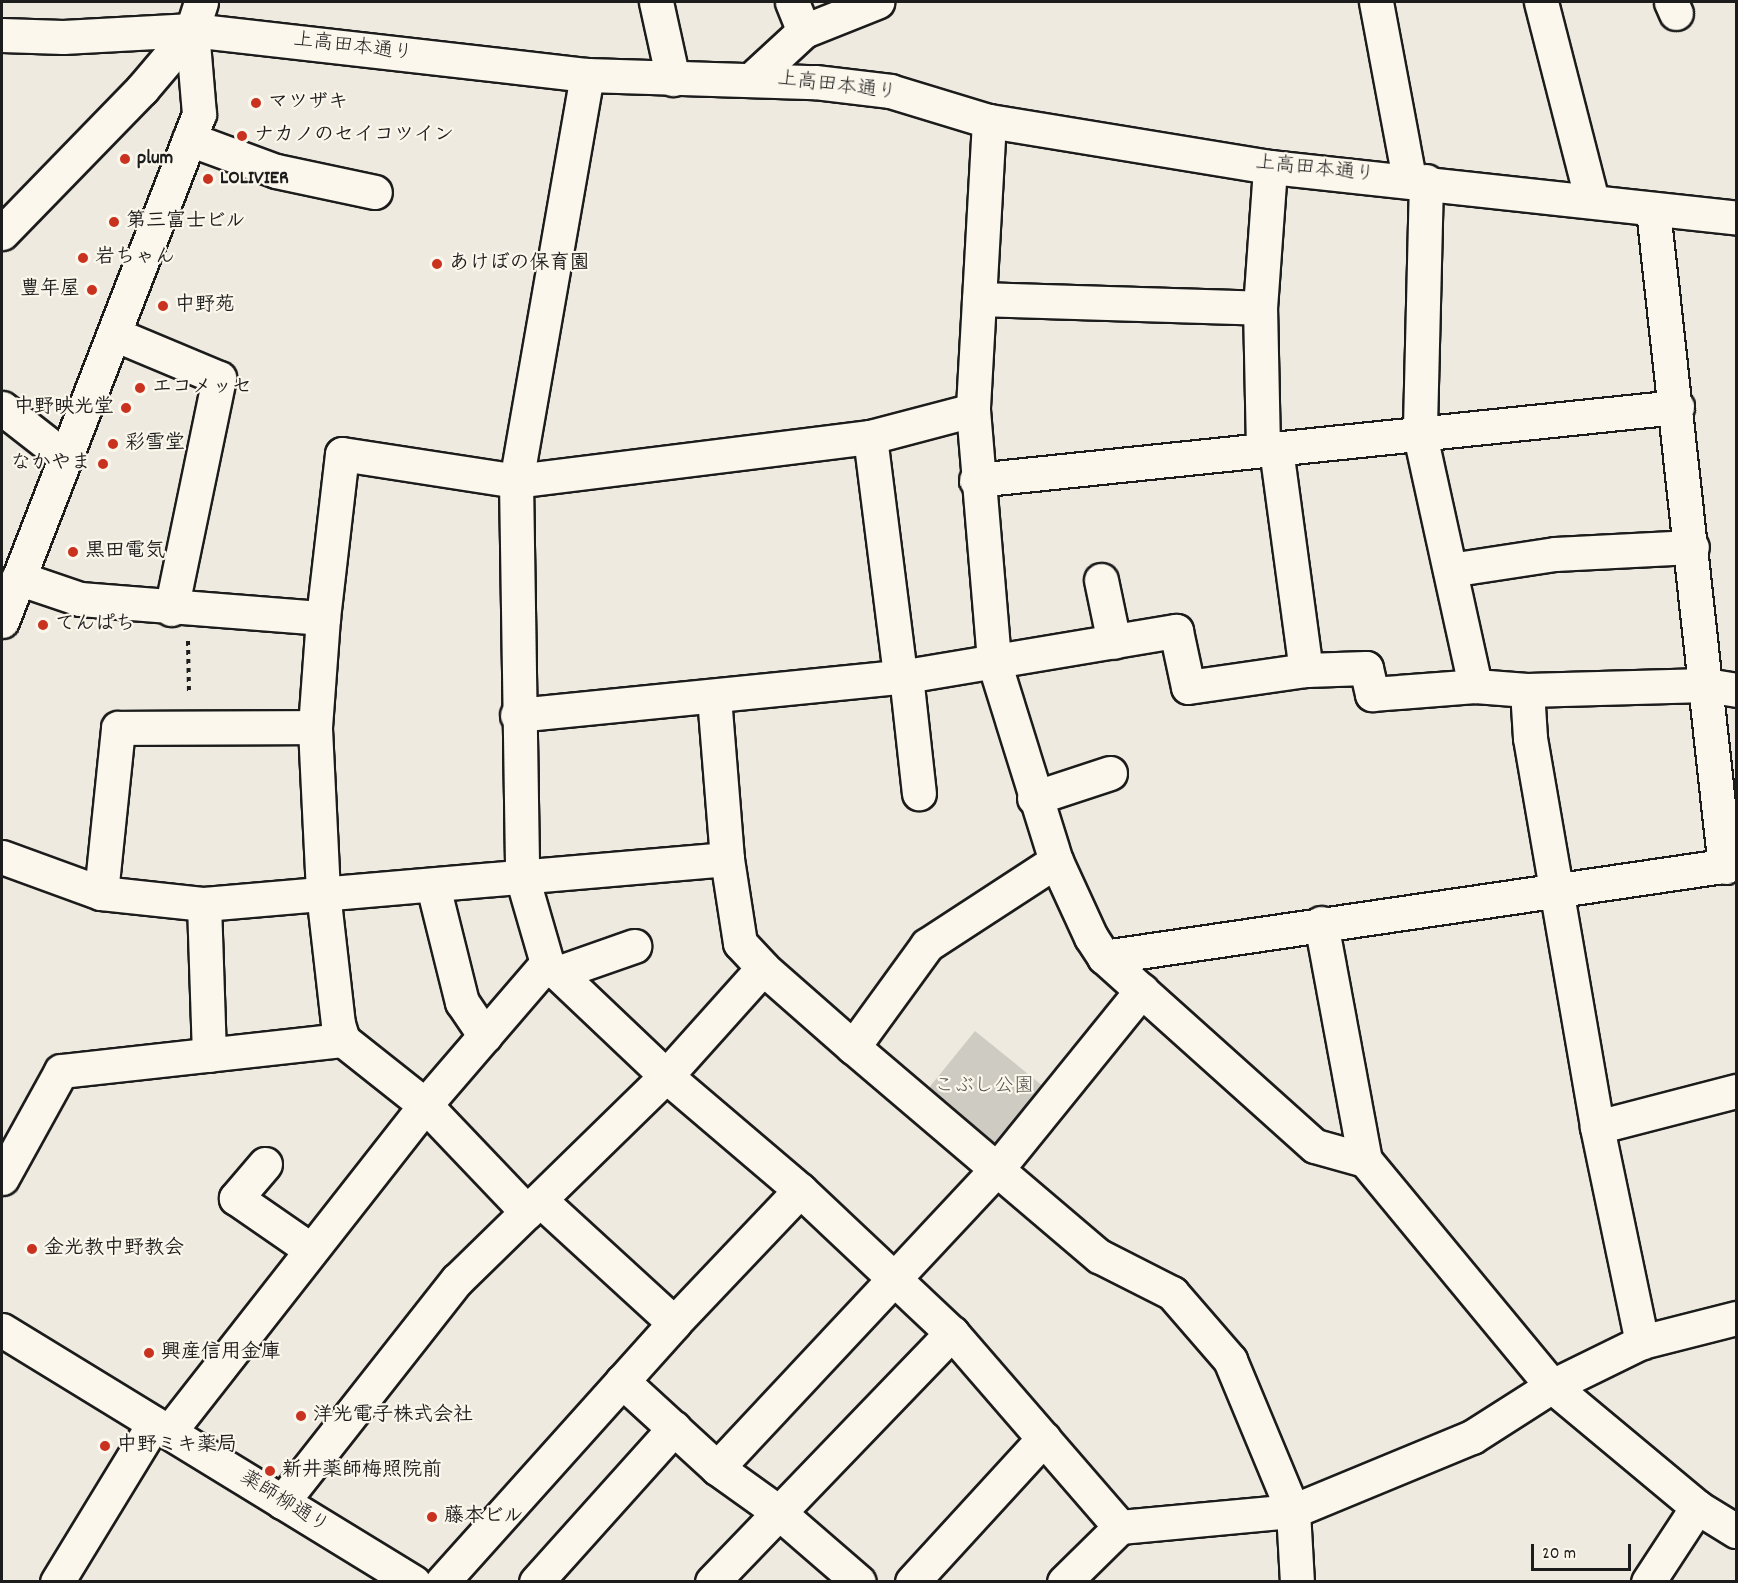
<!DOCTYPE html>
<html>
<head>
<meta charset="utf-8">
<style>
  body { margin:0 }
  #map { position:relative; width:1738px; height:1583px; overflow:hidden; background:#eeeadf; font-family:Dekko,"Klee One",sans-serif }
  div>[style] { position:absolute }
  .green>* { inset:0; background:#ceccc2; transform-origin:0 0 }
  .path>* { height:4px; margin-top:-2px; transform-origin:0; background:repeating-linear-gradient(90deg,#1c1c1c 0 4.5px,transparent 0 9px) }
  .roads { filter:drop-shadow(2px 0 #1c1c1c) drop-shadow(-2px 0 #1c1c1c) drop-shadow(0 2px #1c1c1c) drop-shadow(0 -2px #1c1c1c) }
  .minor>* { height:33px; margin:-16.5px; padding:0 16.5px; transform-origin:16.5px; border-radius:16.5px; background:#fbf7ec }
  .dots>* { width:16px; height:16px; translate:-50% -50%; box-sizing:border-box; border:3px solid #fbf7ec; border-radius:50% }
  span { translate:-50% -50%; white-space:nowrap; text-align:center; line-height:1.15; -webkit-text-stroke:4.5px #fbf7ec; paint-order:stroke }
  .street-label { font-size:20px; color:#1c1c1c }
  .poi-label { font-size:20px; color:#1c1c1c; font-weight:700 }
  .left { translate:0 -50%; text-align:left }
  .right { translate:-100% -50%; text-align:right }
  .park-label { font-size:20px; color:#51514e }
  .frame { position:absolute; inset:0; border:3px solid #1c1c1c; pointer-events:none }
  .scale { position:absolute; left:1531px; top:1544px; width:100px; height:27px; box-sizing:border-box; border:3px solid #1c1c1c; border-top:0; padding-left:8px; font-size:18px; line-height:21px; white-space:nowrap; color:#1c1c1c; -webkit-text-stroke:4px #fbf7ec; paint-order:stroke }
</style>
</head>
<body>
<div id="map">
  <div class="green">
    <i style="left:975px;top:1031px;width:88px;height:77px;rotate:39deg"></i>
  </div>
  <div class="path">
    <i style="left:188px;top:641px;width:53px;rotate:88.9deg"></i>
  </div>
  <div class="roads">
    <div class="minor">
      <i style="left:656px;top:2px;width:79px;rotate:77.6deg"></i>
      <i style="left:792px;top:2px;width:31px;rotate:68deg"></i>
      <i style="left:1376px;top:2px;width:180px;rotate:79.4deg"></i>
      <i style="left:1541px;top:2px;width:205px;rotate:75.6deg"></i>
      <i style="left:1671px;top:2px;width:12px;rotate:66deg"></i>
      <i style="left:2px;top:35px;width:61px;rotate:1.9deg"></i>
      <i style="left:63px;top:37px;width:129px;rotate:-3.1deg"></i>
      <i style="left:192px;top:30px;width:398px;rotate:6.5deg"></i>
      <i style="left:587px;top:75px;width:228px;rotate:1.8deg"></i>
      <i style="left:815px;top:82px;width:76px;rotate:6.8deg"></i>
      <i style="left:890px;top:91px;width:103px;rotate:16.9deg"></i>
      <i style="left:989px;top:121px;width:285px;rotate:9.3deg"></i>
      <i style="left:1270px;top:167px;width:469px;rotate:6.2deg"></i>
      <i style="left:587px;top:75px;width:412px;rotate:99.9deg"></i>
      <i style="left:516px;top:481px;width:396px;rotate:89.1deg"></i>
      <i style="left:522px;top:877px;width:90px;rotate:73.8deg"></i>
      <i style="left:547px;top:963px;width:164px;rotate:43.5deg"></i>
      <i style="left:666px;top:1076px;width:176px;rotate:40.4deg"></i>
      <i style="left:800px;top:1190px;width:209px;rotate:43.3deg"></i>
      <i style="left:952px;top:1333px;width:257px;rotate:49.1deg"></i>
      <i style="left:753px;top:78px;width:69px;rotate:-42.7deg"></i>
      <i style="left:804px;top:31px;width:79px;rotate:-21.7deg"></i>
      <i style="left:989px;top:121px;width:289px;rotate:93.2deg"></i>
      <i style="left:973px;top:410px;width:253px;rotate:85.2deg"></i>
      <i style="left:994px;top:662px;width:208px;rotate:72.7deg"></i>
      <i style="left:1056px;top:861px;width:84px;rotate:65.3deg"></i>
      <i style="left:1091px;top:937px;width:24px;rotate:57deg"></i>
      <i style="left:1104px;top:957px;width:283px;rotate:41.9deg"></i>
      <i style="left:1315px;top:1146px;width:52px;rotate:15.6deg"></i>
      <i style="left:1365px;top:1160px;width:293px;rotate:50.4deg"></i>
      <i style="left:1552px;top:1386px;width:189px;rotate:39.8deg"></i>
      <i style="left:1697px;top:1507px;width:46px;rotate:31.6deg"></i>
      <i style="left:189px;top:139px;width:93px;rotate:20.2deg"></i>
      <i style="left:276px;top:171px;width:101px;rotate:12deg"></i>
      <i style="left:1426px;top:181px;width:254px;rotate:91.4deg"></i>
      <i style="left:1420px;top:435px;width:257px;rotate:77.6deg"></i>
      <i style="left:1653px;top:210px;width:661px;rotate:83.75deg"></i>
      <i style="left:2px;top:233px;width:201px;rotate:-45.8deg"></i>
      <i style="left:142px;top:89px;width:77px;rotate:-49.7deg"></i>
      <i style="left:192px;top:30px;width:29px;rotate:-72deg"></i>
      <i style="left:979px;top:299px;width:281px;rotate:1.8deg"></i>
      <i style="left:114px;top:334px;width:114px;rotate:22.7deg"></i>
      <i style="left:219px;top:378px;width:236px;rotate:101.7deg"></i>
      <i style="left:2px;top:408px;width:81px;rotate:38deg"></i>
      <i style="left:870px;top:437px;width:241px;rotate:82.8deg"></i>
      <i style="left:1263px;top:449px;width:141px;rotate:-91.2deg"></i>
      <i style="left:1260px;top:308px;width:141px;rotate:-85.9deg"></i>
      <i style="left:1276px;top:449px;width:223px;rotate:82.3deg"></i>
      <i style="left:976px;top:480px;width:705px;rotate:-5.95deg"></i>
      <i style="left:1450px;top:570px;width:106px;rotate:-8.7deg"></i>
      <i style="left:1555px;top:554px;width:137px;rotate:-2.9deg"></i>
      <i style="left:18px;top:578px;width:65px;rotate:18.7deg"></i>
      <i style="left:80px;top:599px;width:244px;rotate:4.5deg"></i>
      <i style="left:1101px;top:580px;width:63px;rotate:78.2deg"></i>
      <i style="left:2px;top:621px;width:544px;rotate:-68.77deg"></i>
      <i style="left:199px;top:114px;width:84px;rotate:-94.8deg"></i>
      <i style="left:906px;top:676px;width:118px;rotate:83.7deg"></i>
      <i style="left:1527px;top:690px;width:48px;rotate:86.4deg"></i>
      <i style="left:1530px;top:738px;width:395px;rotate:80.2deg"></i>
      <i style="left:1597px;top:1127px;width:220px;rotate:78.2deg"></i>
      <i style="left:714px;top:697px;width:163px;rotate:85.4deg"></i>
      <i style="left:727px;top:859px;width:85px;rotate:81.2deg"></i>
      <i style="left:740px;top:943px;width:34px;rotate:47deg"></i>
      <i style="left:763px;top:968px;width:120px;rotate:41.3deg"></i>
      <i style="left:853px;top:1047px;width:323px;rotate:40.4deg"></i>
      <i style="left:1099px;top:1256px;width:82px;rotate:26.9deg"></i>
      <i style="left:1172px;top:1293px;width:89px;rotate:49.1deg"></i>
      <i style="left:1230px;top:1360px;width:164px;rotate:67.4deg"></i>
      <i style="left:1293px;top:1511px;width:71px;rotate:86.8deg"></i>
      <i style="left:517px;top:715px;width:391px;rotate:-5.7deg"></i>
      <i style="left:906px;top:676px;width:274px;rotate:-9.5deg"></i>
      <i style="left:1176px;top:631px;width:57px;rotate:77.9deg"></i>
      <i style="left:1188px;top:687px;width:119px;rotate:-8.2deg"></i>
      <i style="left:1306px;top:670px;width:60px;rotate:-1.9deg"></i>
      <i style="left:1366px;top:668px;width:27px;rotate:77deg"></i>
      <i style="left:1372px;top:694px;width:103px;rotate:-4.4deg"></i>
      <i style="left:1475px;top:686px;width:52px;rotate:4.4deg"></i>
      <i style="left:1527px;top:690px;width:179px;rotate:-1.6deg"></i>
      <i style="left:1706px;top:685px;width:30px;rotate:9deg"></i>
      <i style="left:1034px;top:798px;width:80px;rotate:-18.2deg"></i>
      <i style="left:2px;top:857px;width:105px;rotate:20deg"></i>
      <i style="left:101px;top:893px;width:104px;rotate:6.1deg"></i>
      <i style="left:204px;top:904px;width:525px;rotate:-4.92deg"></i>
      <i style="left:433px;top:886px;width:120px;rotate:76deg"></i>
      <i style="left:462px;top:1002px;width:41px;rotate:55.9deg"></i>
      <i style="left:101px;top:893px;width:166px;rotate:-84.1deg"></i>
      <i style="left:118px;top:728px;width:197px;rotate:-0.3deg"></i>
      <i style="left:204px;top:904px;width:151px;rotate:88.1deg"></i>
      <i style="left:1321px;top:923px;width:241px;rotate:79.5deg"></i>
      <i style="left:1104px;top:957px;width:639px;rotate:-8.37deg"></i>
      <i style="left:557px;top:973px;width:82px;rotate:-19.3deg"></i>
      <i style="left:853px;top:1047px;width:126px;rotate:-54deg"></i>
      <i style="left:927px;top:945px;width:154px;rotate:-33.1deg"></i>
      <i style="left:1597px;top:1127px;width:144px;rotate:-14.5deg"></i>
      <i style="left:265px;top:1164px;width:45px;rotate:130.5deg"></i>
      <i style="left:236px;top:1198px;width:91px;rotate:34.7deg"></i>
      <i style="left:2px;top:1178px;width:122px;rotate:-61.1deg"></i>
      <i style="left:61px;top:1071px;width:284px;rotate:-6.3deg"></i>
      <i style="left:540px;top:1200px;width:182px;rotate:42.5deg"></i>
      <i style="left:527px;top:1212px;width:148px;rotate:-133.6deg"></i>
      <i style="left:425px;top:1105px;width:105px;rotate:-141.6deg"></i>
      <i style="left:343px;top:1040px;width:17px;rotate:-107deg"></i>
      <i style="left:338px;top:1024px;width:133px;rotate:-96.5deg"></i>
      <i style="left:323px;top:892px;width:165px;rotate:-92.8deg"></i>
      <i style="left:315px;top:727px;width:109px;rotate:-85.8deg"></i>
      <i style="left:323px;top:618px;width:165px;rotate:-83.4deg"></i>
      <i style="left:342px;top:454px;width:176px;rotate:8.8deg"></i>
      <i style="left:516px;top:481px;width:357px;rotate:-7.1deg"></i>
      <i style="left:870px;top:437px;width:106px;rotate:-14.7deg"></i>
      <i style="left:2px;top:1330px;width:483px;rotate:31.5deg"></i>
      <i style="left:622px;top:1381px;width:129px;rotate:42.5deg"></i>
      <i style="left:717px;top:1468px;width:74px;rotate:35.6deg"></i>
      <i style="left:777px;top:1511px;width:108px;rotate:40.9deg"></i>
      <i style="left:169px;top:1432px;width:415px;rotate:-51.9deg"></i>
      <i style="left:425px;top:1105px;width:187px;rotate:-49.3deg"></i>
      <i style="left:717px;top:1468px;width:410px;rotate:-46.9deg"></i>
      <i style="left:997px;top:1169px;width:230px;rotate:-51deg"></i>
      <i style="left:282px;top:1502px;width:283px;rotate:-51.8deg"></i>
      <i style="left:457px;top:1280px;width:292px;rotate:-44.3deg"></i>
      <i style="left:666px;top:1076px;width:145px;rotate:-48.1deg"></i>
      <i style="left:57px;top:1582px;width:186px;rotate:-58.6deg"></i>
      <i style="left:442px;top:1582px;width:348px;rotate:-48.1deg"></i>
      <i style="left:674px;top:1323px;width:183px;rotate:-46.5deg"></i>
      <i style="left:536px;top:1582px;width:207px;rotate:-48.1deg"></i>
      <i style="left:712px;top:1582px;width:346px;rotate:-46.1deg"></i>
      <i style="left:912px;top:1582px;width:195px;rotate:-47.5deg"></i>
      <i style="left:1064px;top:1582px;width:78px;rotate:-44.5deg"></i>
      <i style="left:1120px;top:1527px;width:174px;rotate:-5.3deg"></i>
      <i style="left:1293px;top:1511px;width:194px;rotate:-22.5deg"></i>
      <i style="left:1472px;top:1437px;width:95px;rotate:-32.5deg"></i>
      <i style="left:1552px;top:1386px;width:100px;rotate:-26.1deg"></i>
      <i style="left:1642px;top:1342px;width:97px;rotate:-14.3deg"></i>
      <i style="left:1648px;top:1582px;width:90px;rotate:-56.8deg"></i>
    </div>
  </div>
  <div class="dots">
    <i style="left:256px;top:103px;background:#c8321e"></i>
    <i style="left:242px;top:136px;background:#c8321e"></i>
    <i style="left:125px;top:159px;background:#c8321e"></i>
    <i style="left:208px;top:179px;background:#c8321e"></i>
    <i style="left:114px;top:222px;background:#c8321e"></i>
    <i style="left:83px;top:258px;background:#c8321e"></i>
    <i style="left:437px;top:264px;background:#c8321e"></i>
    <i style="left:92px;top:290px;background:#c8321e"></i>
    <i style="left:163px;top:306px;background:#c8321e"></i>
    <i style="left:140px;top:388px;background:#c8321e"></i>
    <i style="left:126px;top:408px;background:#c8321e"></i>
    <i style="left:113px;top:444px;background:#c8321e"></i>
    <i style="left:103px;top:464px;background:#c8321e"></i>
    <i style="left:73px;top:552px;background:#c8321e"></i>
    <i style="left:43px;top:625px;background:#c8321e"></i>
    <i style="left:32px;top:1249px;background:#c8321e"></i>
    <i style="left:149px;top:1353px;background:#c8321e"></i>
    <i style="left:301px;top:1416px;background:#c8321e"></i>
    <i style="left:105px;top:1446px;background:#c8321e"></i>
    <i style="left:270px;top:1471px;background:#c8321e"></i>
    <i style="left:432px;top:1517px;background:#c8321e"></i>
  </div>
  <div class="street-label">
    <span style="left:353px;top:48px;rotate:7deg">上高田本通り</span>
    <span style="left:837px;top:87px;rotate:7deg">上高田本通り</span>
    <span style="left:1315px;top:170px;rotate:6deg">上高田本通り</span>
    <span style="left:284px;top:1503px;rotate:32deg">薬師柳通り</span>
  </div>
  <div class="poi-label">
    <span class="left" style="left:268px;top:103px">マツザキ</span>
    <span class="left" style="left:254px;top:136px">ナカノのセイコツイン</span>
    <span class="left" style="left:137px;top:159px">plum</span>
    <span class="left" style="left:220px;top:179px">LOLIVIER</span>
    <span class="left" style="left:126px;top:222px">第三富士ビル</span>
    <span class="left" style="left:95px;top:258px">岩ちゃん</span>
    <span class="left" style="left:449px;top:264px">あけぼの保育園</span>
    <span class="right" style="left:80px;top:290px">豊年屋</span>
    <span class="left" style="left:175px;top:306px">中野苑</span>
    <span class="left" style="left:152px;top:388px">エコメッセ</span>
    <span class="right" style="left:114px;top:408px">中野映光堂</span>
    <span class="left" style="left:125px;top:444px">彩雪堂</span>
    <span class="right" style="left:91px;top:464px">なかやま</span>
    <span class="left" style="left:85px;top:552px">黒田電気</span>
    <span class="left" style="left:55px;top:625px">てんぱち</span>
    <span class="left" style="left:44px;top:1249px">金光教中野教会</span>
    <span class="left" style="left:161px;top:1353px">興産信用金庫</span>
    <span class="left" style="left:313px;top:1416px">洋光電子株式会社</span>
    <span class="left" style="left:117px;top:1446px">中野ミキ薬局</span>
    <span class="left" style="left:282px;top:1471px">新井薬師梅照院前</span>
    <span class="left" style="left:444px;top:1517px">藤本ビル</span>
  </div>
  <div class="park-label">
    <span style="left:984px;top:1087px">こぶし公園</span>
  </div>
  <div class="frame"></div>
  <div class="scale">20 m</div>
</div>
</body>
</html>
